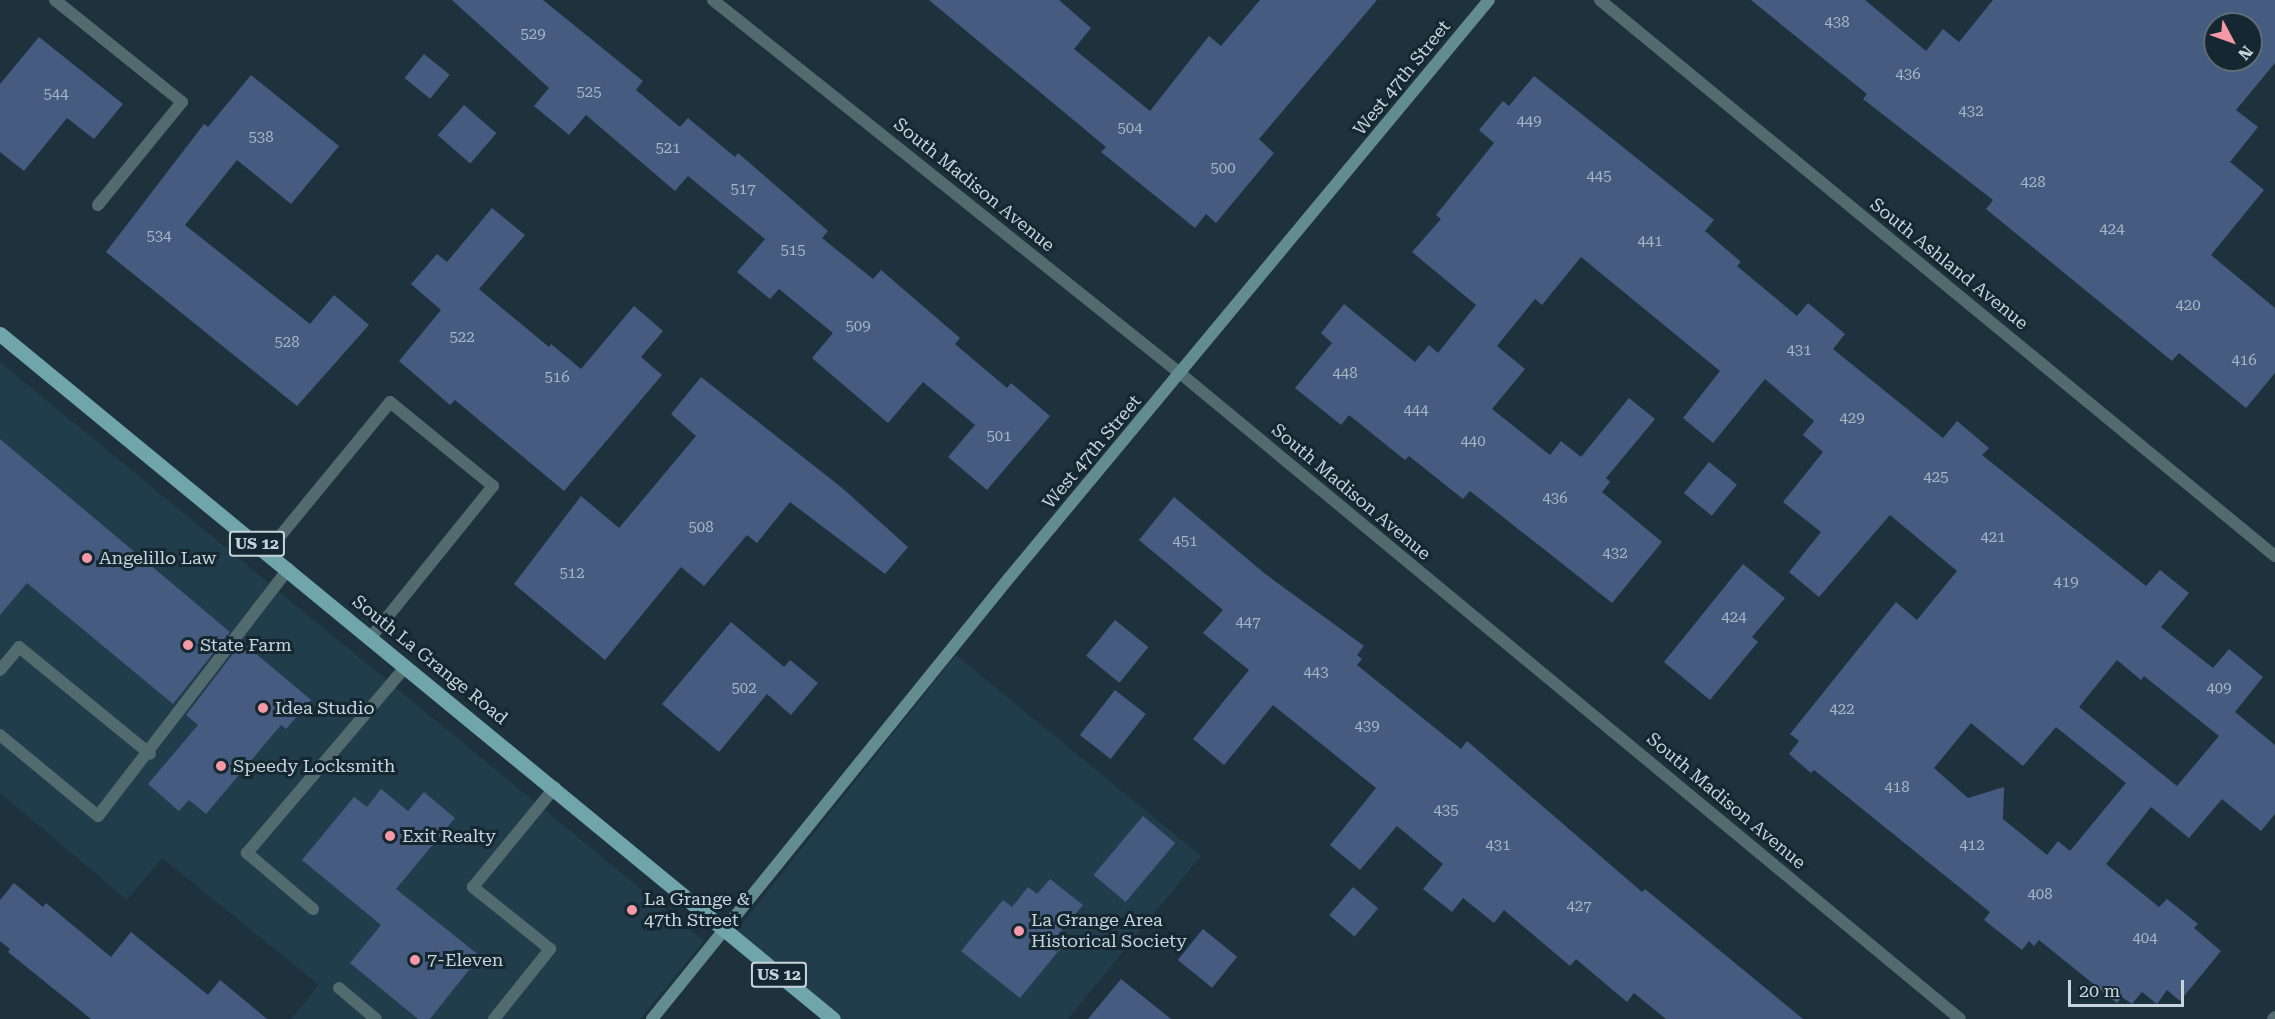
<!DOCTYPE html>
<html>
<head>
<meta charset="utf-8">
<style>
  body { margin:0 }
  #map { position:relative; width:2275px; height:1019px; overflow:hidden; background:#1e323d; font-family:"Roboto Serif",serif }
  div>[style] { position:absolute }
  .built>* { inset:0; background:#213c4b }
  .building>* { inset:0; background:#455b80; transform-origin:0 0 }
  .service>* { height:12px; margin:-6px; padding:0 6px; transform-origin:6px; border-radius:6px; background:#516b6e }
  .minor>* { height:12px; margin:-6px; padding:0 6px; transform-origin:6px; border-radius:6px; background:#516b6e }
  .secondary>* { height:12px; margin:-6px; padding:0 6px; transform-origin:6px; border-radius:6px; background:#638c91 }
  .primary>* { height:15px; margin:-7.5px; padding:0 7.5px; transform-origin:7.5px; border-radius:7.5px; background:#70a5ac }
  .dots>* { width:16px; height:16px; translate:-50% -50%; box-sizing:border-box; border:3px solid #152832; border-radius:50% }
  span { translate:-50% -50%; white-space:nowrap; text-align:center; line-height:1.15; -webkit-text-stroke:6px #152832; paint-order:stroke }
  .number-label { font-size:15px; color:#a7b6c4 }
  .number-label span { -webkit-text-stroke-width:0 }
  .shield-label span { padding:2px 4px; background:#152832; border:2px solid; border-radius:4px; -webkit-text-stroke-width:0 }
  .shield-label { font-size:16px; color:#c8d4db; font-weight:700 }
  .street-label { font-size:18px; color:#c8d4db }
  .poi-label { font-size:18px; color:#c8d4db }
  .left { translate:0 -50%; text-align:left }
  .north { position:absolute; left:2203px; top:12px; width:60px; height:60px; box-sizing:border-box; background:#152832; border:2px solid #5d6d76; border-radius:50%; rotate:131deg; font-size:16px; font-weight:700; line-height:24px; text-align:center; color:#c8d4db }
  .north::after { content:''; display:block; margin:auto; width:21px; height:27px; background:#f49aa6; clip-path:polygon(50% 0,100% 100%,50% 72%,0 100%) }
  .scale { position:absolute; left:2068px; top:980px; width:116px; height:27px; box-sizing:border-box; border:3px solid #c8d4db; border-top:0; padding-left:8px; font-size:18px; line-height:21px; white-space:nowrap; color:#c8d4db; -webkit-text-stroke:4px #152832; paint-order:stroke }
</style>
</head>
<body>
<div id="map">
  <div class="built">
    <i style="clip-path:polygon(0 362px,704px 941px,640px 1019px,291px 1019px,319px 985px,162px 858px,127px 900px,0 793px)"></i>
    <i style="clip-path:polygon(956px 655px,1201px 856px,1068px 1019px,827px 1019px,729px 940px)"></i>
  </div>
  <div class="building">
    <i style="clip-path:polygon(452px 0,543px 0,643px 81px,636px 90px,680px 127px,688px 118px,735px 157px,738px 153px,828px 231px,822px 238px,873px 279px,881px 270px,960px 338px,955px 344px,1007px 388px,1011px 383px,1050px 416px,987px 490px,948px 457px,975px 425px,923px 382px,888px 423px,812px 358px,833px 333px,779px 289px,770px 299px,737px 272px,765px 239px,688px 176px,675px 191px,586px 115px,569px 135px,534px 106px,549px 88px)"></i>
    <i style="clip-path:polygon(929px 0,1059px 0,1091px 28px,1074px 49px,1150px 111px,1209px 36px,1221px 46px,1260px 0,1377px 0,1259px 139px,1274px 153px,1216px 223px,1206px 214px,1195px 228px,1101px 152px,1106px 147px)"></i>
    <i style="clip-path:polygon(evenodd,1751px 0,1865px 0,1926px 51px,1943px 29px,1959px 42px,1993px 0,2275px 0,2275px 63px,2236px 110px,2258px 127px,2230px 162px,2264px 190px,2211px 255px,2275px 308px,2275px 373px,2246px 408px,2179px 353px,2172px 361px,1986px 209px,1993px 200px,1863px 99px,1867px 94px,1751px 0,2215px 24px,2251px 24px,2251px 60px,2215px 60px,2215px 24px)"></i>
    <i style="clip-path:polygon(39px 37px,123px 104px,94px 139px,67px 118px,24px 171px,0 152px,0 84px)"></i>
    <i style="left:424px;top:54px;width:33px;height:31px;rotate:39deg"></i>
    <i style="clip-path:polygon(251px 75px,339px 146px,291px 204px,237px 160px,185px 225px,310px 324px,334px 295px,369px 325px,297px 406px,106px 252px,204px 124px,208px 127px)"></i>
    <i style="clip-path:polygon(evenodd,1534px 76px,1714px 220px,1705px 231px,1741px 262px,1737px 266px,1797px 316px,1808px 303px,1845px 334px,1833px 349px,1943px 438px,1957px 421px,1989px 448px,1982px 455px,2146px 586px,2160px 570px,2189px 593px,2161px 627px,2213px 668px,2229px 649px,2263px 677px,2235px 712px,2275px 745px,2275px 814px,2261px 831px,2222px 799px,2189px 838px,2151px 807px,2106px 864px,2159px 907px,2167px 899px,2198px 924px,2194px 928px,2221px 951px,2180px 1001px,2167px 990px,2157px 1004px,2142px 992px,2132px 1004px,2122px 997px,2117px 1003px,2039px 940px,2034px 946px,2029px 941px,2022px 950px,1984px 920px,1990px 912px,1814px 770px,1811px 773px,1789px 754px,1799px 741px,1790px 734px,1896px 602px,1917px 620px,1957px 571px,1890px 515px,1819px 597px,1789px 572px,1821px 532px,1783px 502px,1823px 452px,1803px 435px,1814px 421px,1765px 379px,1713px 443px,1683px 418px,1720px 371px,1581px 257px,1542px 305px,1535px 299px,1497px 346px,1525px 369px,1492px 409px,1550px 455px,1561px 441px,1581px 457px,1629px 398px,1655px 419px,1606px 478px,1610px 482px,1602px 492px,1662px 542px,1612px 603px,1470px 491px,1463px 499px,1409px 456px,1405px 460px,1349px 415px,1341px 425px,1295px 388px,1332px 343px,1321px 333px,1344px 304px,1415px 362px,1429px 345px,1438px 353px,1476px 305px,1412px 252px,1441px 219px,1436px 215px,1494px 143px,1479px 130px,1503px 101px,1509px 106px,1534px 76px,2117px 660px,2141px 680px,2144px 676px,2219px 736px,2177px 786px,2079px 707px,2117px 660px,1534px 76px,1971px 723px,2023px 766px,2056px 727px,2126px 783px,2070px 851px,2058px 841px,2047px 855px,2003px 819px,2004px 787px,1968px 798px,1934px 768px,1971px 723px)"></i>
    <i style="left:464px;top:105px;width:43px;height:40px;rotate:41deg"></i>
    <i style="clip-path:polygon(492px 208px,525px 235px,479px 289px,549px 347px,551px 344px,581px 369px,634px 306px,663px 331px,641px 357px,662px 375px,564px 491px,455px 400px,450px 405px,399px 361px,441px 310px,411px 284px,437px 254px,447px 262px)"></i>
    <i style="clip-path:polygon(701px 377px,841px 487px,908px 547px,885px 574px,790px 502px,757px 543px,747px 535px,704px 586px,681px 567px,605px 660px,514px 584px,581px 496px,619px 528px,696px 436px,671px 414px)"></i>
    <i style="clip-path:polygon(0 439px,230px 632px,173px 704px,27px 583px,0 615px)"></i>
    <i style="left:1709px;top:462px;width:36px;height:40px;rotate:39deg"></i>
    <i style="clip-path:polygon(1174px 497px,1264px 573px,1364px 646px,1357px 655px,1362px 659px,1357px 665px,1461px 749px,1467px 741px,1642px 892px,1645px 889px,1803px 1019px,1666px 1019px,1634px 993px,1627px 1002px,1576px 959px,1570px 966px,1504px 910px,1494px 923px,1463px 898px,1452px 912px,1423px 889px,1443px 864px,1397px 826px,1360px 870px,1330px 845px,1376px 788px,1273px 705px,1224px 765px,1193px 739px,1249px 670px,1203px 633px,1223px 610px,1139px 540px)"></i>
    <i style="clip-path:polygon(1743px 564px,1785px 598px,1752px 637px,1758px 642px,1710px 700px,1664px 662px)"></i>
    <i style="left:1115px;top:620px;width:43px;height:46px;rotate:39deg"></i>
    <i style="clip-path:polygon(731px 622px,784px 667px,790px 660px,818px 683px,791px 715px,767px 694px,719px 752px,662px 704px)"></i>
    <i style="clip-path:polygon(242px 642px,311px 700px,286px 729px,281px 725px,206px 814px,189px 800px,179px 811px,148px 784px,198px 725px,186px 715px)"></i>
    <i style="left:1115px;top:690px;width:39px;height:57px;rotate:38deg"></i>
    <i style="clip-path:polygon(381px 789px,408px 811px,424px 792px,455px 818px,396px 889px,480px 956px,430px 1019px,418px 1019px,350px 963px,381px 925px,302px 860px,354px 797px,367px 807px)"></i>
    <i style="left:1143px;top:816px;width:42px;height:77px;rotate:40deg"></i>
    <i style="clip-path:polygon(1050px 879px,1083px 905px,1053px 941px,1061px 948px,1020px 998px,961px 951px,1003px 900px,1012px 907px,1028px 887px,1037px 894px)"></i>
    <i style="clip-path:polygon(14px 883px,43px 907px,46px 903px,111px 957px,131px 932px,208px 995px,220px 980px,267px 1019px,91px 1019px,8px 952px,10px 949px,0 941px,0 900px)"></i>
    <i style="left:1353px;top:887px;width:33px;height:37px;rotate:40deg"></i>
    <i style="left:1203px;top:929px;width:44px;height:40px;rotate:39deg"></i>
    <i style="clip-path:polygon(1121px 979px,1171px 1019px,1088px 1019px)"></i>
  </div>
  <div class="service">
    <i style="left:55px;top:0;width:163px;rotate:38.8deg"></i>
    <i style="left:182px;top:102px;width:133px;rotate:129.2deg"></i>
    <i style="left:267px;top:552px;width:194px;rotate:-50.6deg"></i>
    <i style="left:390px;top:402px;width:133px;rotate:39.2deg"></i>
    <i style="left:493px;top:486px;width:194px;rotate:128.9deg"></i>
    <i style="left:0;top:670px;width:30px;rotate:-50deg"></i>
    <i style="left:19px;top:647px;width:169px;rotate:39.2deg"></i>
    <i style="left:0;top:735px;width:127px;rotate:39.6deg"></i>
    <i style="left:98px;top:816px;width:312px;rotate:-52.4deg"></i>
    <i style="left:313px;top:909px;width:87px;rotate:-139.7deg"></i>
    <i style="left:247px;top:853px;width:245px;rotate:-49.6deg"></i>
    <i style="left:339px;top:988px;width:48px;rotate:40deg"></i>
    <i style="left:494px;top:1019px;width:90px;rotate:-51.3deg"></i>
    <i style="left:550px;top:949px;width:99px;rotate:-141.2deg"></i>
    <i style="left:473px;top:887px;width:129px;rotate:-50.6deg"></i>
  </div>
  <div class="minor">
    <i style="left:713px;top:0;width:599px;rotate:38.63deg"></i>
    <i style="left:1181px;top:374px;width:1011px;rotate:39.62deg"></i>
    <i style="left:1600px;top:0;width:875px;rotate:39.48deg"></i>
    <i style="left:2273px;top:1019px;width:3px;rotate:-45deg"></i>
  </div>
  <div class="secondary">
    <i style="left:652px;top:1019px;width:567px;rotate:-51.01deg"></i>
    <i style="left:1009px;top:578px;width:751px;rotate:-50.29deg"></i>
  </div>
  <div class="primary">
    <i style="left:0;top:334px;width:1078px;rotate:39.43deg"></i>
  </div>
  <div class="dots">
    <i style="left:87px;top:558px;background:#f49aa6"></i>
    <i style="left:188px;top:645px;background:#f49aa6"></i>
    <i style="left:263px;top:708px;background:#f49aa6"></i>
    <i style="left:221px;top:766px;background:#f49aa6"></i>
    <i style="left:390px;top:836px;background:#f49aa6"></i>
    <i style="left:632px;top:910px;background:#f49aa6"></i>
    <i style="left:1019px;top:931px;background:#f49aa6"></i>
    <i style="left:415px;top:960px;background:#f49aa6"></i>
  </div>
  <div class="number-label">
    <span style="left:1837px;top:23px">438</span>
    <span style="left:533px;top:35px">529</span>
    <span style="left:1908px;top:75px">436</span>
    <span style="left:589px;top:93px">525</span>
    <span style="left:56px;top:95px">544</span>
    <span style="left:1971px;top:112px">432</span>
    <span style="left:1529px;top:122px">449</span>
    <span style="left:1130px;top:129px">504</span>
    <span style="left:261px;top:138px">538</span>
    <span style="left:668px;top:149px">521</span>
    <span style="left:1223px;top:169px">500</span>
    <span style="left:1599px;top:177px">445</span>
    <span style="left:2033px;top:183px">428</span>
    <span style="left:743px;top:190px">517</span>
    <span style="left:2112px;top:230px">424</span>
    <span style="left:159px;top:237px">534</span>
    <span style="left:1650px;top:242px">441</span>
    <span style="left:793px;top:251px">515</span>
    <span style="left:2188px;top:306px">420</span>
    <span style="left:858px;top:327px">509</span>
    <span style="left:462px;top:338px">522</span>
    <span style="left:287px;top:343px">528</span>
    <span style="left:1799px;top:351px">431</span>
    <span style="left:2244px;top:361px">416</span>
    <span style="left:1345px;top:374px">448</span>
    <span style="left:557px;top:378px">516</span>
    <span style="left:1416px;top:411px">444</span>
    <span style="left:1852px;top:419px">429</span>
    <span style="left:999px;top:437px">501</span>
    <span style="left:1473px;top:442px">440</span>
    <span style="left:1936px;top:478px">425</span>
    <span style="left:1555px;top:499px">436</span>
    <span style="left:701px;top:528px">508</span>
    <span style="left:1993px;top:538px">421</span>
    <span style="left:1185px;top:542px">451</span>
    <span style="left:1615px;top:554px">432</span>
    <span style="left:572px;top:574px">512</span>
    <span style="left:2066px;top:583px">419</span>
    <span style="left:1734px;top:618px">424</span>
    <span style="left:1248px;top:623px">447</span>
    <span style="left:1316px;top:673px">443</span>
    <span style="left:744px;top:689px">502</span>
    <span style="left:2219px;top:689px">409</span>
    <span style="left:1842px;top:710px">422</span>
    <span style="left:1367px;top:727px">439</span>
    <span style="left:1897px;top:788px">418</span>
    <span style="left:1446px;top:811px">435</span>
    <span style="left:1498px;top:846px">431</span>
    <span style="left:1972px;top:846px">412</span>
    <span style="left:2040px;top:895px">408</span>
    <span style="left:1579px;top:907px">427</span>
    <span style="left:2145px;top:939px">404</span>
  </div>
  <div class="shield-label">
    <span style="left:257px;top:544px">US 12</span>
    <span style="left:779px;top:975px">US 12</span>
  </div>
  <div class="street-label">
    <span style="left:1402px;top:78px;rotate:-51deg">West 47th Street</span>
    <span style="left:974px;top:185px;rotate:39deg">South Madison Avenue</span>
    <span style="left:1949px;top:264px;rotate:39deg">South Ashland Avenue</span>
    <span style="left:1092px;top:452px;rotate:-50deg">West 47th Street</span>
    <span style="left:1351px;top:492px;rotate:40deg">South Madison Avenue</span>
    <span style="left:430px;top:660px;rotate:39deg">South La Grange Road</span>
    <span style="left:1726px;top:801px;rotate:40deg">South Madison Avenue</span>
  </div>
  <div class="poi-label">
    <span class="left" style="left:99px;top:558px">Angelillo Law</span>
    <span class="left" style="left:200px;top:645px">State Farm</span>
    <span class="left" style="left:275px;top:708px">Idea Studio</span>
    <span class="left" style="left:233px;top:766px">Speedy Locksmith</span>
    <span class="left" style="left:402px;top:836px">Exit Realty</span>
    <span class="left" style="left:644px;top:910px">La Grange &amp;<br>47th Street</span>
    <span class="left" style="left:1031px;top:931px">La Grange Area<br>Historical Society</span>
    <span class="left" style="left:427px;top:960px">7-Eleven</span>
  </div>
  <div class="north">N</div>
  <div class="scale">20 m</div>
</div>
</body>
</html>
